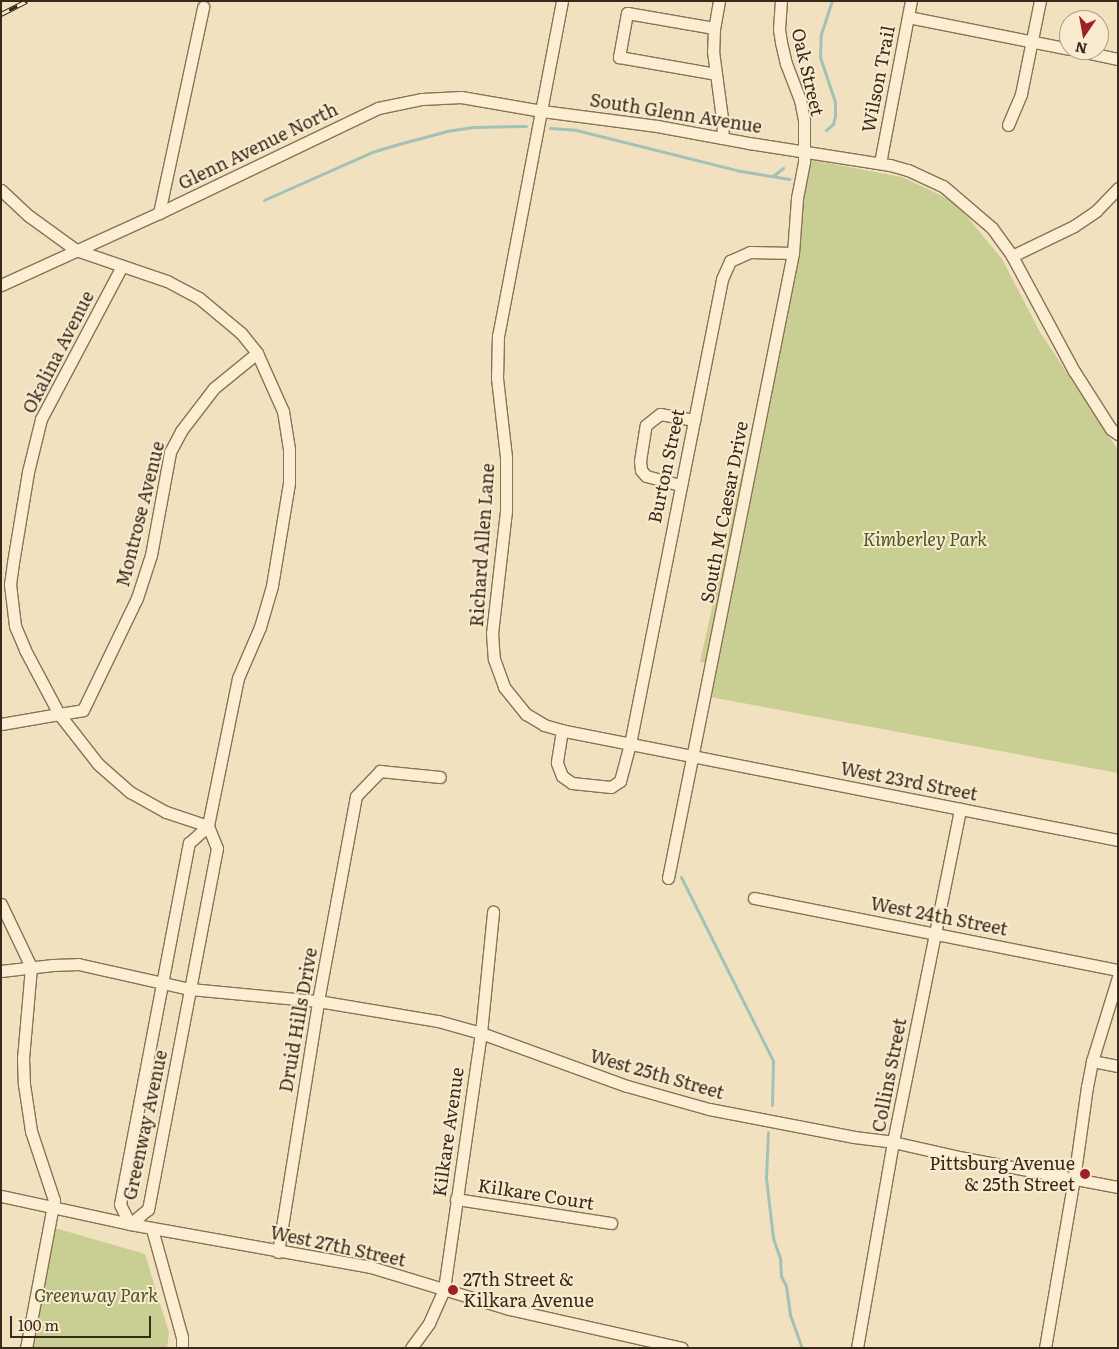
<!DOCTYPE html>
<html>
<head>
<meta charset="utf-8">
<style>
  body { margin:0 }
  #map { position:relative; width:1119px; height:1349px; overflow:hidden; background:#f1e1bf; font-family:Literata,serif }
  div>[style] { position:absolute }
  .green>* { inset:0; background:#c9cf92 }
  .stream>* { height:3px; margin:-1.5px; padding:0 1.5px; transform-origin:1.5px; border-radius:1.5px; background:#a2c2b8 }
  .roads { filter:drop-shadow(1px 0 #8b7156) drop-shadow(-1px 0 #8b7156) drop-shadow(0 1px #8b7156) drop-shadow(0 -1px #8b7156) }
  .minor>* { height:11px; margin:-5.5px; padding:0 5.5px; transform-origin:5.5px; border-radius:5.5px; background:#fbeed2 }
  .rail>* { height:5px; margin-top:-2.5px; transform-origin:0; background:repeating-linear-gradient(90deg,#f8ebcf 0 9px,#39291c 0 18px); box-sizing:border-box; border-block:1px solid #39291c }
  .dots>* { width:14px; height:14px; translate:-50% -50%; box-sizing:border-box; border:2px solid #f8ebcf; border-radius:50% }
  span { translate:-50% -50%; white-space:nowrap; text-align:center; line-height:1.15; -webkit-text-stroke:4px #f8ebcf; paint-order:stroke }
  .street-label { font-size:18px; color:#39291c }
  .park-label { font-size:18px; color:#4a5721; font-style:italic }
  .poi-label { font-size:18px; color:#39291c }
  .right { translate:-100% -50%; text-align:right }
  .left { translate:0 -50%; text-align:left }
  .frame { position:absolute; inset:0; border:2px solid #39291c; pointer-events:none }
  .north { position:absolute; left:1059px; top:10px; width:50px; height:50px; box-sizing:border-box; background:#f8ebcf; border:1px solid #ac9d87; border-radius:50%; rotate:192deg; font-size:14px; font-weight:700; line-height:20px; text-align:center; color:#39291c }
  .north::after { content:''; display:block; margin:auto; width:18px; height:22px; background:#9e2225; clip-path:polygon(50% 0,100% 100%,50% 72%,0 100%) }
  .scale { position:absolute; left:10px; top:1316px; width:141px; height:22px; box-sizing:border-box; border:2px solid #39291c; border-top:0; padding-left:6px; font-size:15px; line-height:18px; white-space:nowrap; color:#39291c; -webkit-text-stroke:4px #f8ebcf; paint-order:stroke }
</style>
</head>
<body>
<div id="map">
  <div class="green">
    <i style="clip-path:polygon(811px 160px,902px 177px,955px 202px,1002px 259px,1040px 332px,1118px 450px,1118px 773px,710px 697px,715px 665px,700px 662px)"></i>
    <i style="clip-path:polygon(55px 1228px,145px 1254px,169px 1333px,167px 1348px,31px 1348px)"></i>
  </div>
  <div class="stream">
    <i style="left:550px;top:128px;width:26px;rotate:4deg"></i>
    <i style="left:576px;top:130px;width:170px;rotate:14deg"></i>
    <i style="left:741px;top:171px;width:49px;rotate:9.5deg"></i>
    <i style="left:826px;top:130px;width:9px;rotate:-41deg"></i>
    <i style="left:833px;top:124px;width:8px;rotate:-76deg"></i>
    <i style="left:835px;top:116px;width:14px;rotate:-90deg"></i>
    <i style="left:835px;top:102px;width:47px;rotate:-108.4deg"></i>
    <i style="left:820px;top:57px;width:23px;rotate:-88deg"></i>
    <i style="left:821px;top:34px;width:35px;rotate:-72deg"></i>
    <i style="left:773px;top:176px;width:13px;rotate:-39deg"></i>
    <i style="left:264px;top:200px;width:118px;rotate:-24deg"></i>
    <i style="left:372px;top:152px;width:24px;rotate:-17deg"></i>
    <i style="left:395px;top:145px;width:54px;rotate:-15.1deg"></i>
    <i style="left:447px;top:131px;width:26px;rotate:-9deg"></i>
    <i style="left:473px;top:127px;width:53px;rotate:-1.1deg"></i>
    <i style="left:681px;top:877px;width:206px;rotate:63.4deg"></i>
    <i style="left:773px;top:1061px;width:44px;rotate:91.3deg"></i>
    <i style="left:768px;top:1132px;width:46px;rotate:92.5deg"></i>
    <i style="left:766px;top:1178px;width:60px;rotate:83.3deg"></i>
    <i style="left:773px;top:1238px;width:21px;rotate:71deg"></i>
    <i style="left:780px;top:1258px;width:18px;rotate:87deg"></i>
    <i style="left:781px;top:1276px;width:11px;rotate:63deg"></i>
    <i style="left:786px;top:1286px;width:29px;rotate:82deg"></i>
    <i style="left:790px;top:1315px;width:35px;rotate:70deg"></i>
  </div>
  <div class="roads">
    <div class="minor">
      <i style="left:562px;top:1px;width:340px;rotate:100.8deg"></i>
      <i style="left:498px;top:335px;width:43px;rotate:91.3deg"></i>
      <i style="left:497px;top:378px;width:80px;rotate:83.5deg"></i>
      <i style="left:506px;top:457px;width:54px;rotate:90deg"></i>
      <i style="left:506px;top:511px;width:123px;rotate:96.5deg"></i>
      <i style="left:492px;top:633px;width:26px;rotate:86deg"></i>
      <i style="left:494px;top:659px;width:30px;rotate:70deg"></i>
      <i style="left:504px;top:687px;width:35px;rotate:51deg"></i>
      <i style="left:526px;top:714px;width:21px;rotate:31deg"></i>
      <i style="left:544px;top:725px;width:22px;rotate:16deg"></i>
      <i style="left:565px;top:731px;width:564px;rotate:11.15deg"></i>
      <i style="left:719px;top:1px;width:27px;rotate:100deg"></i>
      <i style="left:714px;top:28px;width:23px;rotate:92deg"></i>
      <i style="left:713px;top:51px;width:76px;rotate:82.4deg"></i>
      <i style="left:723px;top:126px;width:12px;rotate:95deg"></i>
      <i style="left:908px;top:17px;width:164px;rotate:11.2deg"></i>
      <i style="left:714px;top:28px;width:88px;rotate:-170.2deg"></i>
      <i style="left:627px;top:13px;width:45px;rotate:100.3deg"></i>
      <i style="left:619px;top:57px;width:98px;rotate:9.9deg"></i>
      <i style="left:1076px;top:50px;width:43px;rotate:12.1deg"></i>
      <i style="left:1008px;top:125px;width:34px;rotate:-67deg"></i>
      <i style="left:1021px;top:94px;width:95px;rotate:-78.5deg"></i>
      <i style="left:880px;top:163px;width:165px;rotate:-79.2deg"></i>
      <i style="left:1px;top:190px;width:38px;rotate:43deg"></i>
      <i style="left:29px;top:216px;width:58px;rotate:35.9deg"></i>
      <i style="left:76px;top:250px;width:96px;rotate:18.8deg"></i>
      <i style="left:167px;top:281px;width:36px;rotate:28deg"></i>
      <i style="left:199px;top:298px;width:55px;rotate:39.8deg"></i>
      <i style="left:241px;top:333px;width:26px;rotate:51deg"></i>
      <i style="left:257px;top:353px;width:64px;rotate:65.9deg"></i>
      <i style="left:283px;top:411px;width:38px;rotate:81deg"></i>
      <i style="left:289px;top:449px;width:34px;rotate:90deg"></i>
      <i style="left:289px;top:483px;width:104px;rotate:99.4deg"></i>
      <i style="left:272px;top:586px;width:43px;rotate:106.3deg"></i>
      <i style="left:260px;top:627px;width:56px;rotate:113.3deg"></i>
      <i style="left:238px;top:678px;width:151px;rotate:101.5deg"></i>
      <i style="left:208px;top:826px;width:24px;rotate:68deg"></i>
      <i style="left:217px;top:848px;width:368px;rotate:100.8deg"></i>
      <i style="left:148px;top:1209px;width:23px;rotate:140deg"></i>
      <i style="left:159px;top:213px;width:211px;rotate:-77.9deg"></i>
      <i style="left:1012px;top:256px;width:69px;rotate:-25.8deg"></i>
      <i style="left:1074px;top:226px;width:27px;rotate:-34deg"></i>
      <i style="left:1096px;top:211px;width:32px;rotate:-46deg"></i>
      <i style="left:122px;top:266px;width:173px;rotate:117.9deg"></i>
      <i style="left:41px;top:419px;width:55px;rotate:103.8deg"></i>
      <i style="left:28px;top:472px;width:92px;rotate:99.4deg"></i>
      <i style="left:13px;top:563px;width:21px;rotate:98deg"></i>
      <i style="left:10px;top:584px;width:42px;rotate:83.2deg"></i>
      <i style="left:15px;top:626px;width:26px;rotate:67deg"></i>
      <i style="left:25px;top:650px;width:72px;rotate:62deg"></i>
      <i style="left:59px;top:714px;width:24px;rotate:-9deg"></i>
      <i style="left:83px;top:710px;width:124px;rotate:-64.3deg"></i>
      <i style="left:137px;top:598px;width:45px;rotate:-72deg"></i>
      <i style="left:151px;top:555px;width:105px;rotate:-79.5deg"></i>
      <i style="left:170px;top:452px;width:24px;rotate:-62deg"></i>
      <i style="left:181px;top:431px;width:54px;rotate:-52.5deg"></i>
      <i style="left:214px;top:388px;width:55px;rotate:-39.1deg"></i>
      <i style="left:1px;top:285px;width:174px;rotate:-24.5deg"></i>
      <i style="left:159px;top:213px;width:243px;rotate:-25.6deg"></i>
      <i style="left:378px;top:108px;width:45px;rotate:-11.6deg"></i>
      <i style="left:422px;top:99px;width:39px;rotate:-3deg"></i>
      <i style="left:461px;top:97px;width:82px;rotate:9.8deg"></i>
      <i style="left:542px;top:111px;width:116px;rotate:7.4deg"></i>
      <i style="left:657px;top:126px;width:94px;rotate:10.5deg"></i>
      <i style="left:749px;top:143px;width:143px;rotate:8.9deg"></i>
      <i style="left:890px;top:165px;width:19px;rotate:16deg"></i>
      <i style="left:908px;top:170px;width:38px;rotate:25deg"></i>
      <i style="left:943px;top:186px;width:65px;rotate:40.6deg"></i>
      <i style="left:992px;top:228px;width:34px;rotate:54deg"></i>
      <i style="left:1012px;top:256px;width:131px;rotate:61.7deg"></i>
      <i style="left:1074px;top:371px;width:69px;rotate:57.5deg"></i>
      <i style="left:1111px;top:429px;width:9px;rotate:36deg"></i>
      <i style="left:680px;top:485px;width:35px;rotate:-165deg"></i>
      <i style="left:646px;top:476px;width:8px;rotate:-130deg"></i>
      <i style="left:641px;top:470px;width:9px;rotate:-96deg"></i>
      <i style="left:640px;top:461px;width:36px;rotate:-81deg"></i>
      <i style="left:646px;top:425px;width:18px;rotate:-38deg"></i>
      <i style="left:660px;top:414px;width:35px;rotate:10deg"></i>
      <i style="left:1px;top:724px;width:59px;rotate:-9.8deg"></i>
      <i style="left:59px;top:714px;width:63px;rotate:52deg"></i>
      <i style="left:98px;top:764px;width:43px;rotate:41.2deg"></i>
      <i style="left:130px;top:792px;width:41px;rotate:29.1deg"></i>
      <i style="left:166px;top:812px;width:44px;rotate:18.4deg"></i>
      <i style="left:562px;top:730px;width:33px;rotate:99deg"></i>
      <i style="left:557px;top:763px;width:14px;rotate:69deg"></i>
      <i style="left:562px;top:776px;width:12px;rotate:35deg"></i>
      <i style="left:572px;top:783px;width:39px;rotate:6deg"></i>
      <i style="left:611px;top:787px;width:11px;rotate:-34deg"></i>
      <i style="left:620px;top:781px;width:38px;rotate:-75deg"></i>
      <i style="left:630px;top:744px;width:474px;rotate:-78.8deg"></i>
      <i style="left:722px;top:279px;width:20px;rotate:-66deg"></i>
      <i style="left:730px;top:261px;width:22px;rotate:-24deg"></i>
      <i style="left:750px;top:252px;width:43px;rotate:1.3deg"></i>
      <i style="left:668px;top:878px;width:637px;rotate:-78.69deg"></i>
      <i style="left:793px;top:253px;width:55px;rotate:-85.8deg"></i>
      <i style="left:797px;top:198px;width:38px;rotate:-79deg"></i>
      <i style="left:804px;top:161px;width:41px;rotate:-90deg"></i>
      <i style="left:804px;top:120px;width:20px;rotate:-101deg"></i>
      <i style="left:800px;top:100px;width:39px;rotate:-111deg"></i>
      <i style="left:786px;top:64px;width:23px;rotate:-103deg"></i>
      <i style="left:781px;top:42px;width:13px;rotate:-99deg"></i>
      <i style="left:779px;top:29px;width:28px;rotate:-86deg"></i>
      <i style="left:754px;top:898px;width:371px;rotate:11.2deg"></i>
      <i style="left:1px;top:904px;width:70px;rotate:64.5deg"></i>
      <i style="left:31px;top:967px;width:91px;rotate:95deg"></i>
      <i style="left:23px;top:1058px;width:26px;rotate:88deg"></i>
      <i style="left:24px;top:1084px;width:48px;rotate:81.5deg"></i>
      <i style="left:31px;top:1131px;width:73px;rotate:71.6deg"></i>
      <i style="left:54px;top:1200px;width:151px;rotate:100.7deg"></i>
      <i style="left:1px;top:971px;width:52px;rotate:-6.6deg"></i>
      <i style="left:53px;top:965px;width:25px;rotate:-2deg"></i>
      <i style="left:78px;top:964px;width:115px;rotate:12.6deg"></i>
      <i style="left:190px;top:989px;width:129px;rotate:5.4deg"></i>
      <i style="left:318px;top:1001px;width:122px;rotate:9.5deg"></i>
      <i style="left:438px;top:1021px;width:45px;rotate:15.6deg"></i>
      <i style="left:481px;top:1033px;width:155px;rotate:20deg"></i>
      <i style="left:627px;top:1086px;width:85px;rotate:15.7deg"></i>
      <i style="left:709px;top:1109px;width:148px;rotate:10.9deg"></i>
      <i style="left:854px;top:1137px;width:39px;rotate:7deg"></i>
      <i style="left:893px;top:1142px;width:73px;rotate:12.7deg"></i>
      <i style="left:964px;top:1158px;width:157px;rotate:10.7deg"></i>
      <i style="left:1092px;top:1061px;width:26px;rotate:11deg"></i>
      <i style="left:1px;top:1196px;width:132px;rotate:12.2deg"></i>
      <i style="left:130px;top:1224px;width:245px;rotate:10.1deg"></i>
      <i style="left:371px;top:1267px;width:144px;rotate:16.9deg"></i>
      <i style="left:509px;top:1309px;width:177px;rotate:12.7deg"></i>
      <i style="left:456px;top:1199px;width:157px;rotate:8.8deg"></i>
      <i style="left:130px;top:1224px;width:22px;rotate:-117deg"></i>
      <i style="left:120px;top:1204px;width:368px;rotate:-79.2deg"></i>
      <i style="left:189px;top:843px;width:25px;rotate:-42deg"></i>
      <i style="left:152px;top:1229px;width:112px;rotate:74.5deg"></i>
      <i style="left:182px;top:1337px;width:11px;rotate:90deg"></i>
      <i style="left:278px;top:1252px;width:254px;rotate:-80.9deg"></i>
      <i style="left:318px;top:1001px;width:208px;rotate:-79.5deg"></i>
      <i style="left:356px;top:796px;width:35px;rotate:-46deg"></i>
      <i style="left:380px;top:771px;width:60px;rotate:5.7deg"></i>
      <i style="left:411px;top:1348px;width:31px;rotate:-54deg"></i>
      <i style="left:429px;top:1323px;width:37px;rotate:-66deg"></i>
      <i style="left:444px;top:1289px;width:259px;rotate:-81.8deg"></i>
      <i style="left:481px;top:1033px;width:122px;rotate:-84.3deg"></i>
      <i style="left:857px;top:1348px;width:209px;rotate:-80.1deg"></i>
      <i style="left:893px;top:1142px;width:340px;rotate:-78.6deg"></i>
      <i style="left:1045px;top:1348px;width:171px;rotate:-80.3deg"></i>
      <i style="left:1074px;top:1179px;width:93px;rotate:-82deg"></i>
      <i style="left:1087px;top:1087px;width:26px;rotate:-79deg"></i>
      <i style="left:1092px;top:1061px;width:88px;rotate:-72.8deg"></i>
    </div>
  </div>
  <div class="rail">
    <i style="left:1px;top:14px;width:29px;rotate:-27deg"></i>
  </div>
  <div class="dots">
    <i style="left:1085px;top:1174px;background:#9e2225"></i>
    <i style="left:453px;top:1290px;background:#9e2225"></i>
  </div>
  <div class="street-label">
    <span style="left:808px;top:72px;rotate:77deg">Oak Street</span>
    <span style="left:878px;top:79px;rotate:-79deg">Wilson Trail</span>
    <span style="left:676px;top:113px;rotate:9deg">South Glenn Avenue</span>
    <span style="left:258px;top:146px;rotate:-26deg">Glenn Avenue North</span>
    <span style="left:58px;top:352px;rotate:-63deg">Okalina Avenue</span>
    <span style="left:666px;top:466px;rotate:-78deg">Burton Street</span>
    <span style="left:724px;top:512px;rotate:-79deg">South M Caesar Drive</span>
    <span style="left:140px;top:514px;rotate:-76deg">Montrose Avenue</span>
    <span style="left:482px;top:545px;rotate:-86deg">Richard Allen Lane</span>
    <span style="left:909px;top:781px;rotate:11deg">West 23rd Street</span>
    <span style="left:939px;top:916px;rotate:11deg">West 24th Street</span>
    <span style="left:298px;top:1020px;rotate:-80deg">Druid Hills Drive</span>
    <span style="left:657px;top:1074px;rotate:16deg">West 25th Street</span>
    <span style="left:889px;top:1075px;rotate:-79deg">Collins Street</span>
    <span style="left:145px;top:1125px;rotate:-78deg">Greenway Avenue</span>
    <span style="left:448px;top:1132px;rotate:-82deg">Kilkare Avenue</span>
    <span style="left:536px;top:1194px;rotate:9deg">Kilkare Court</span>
    <span style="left:338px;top:1246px;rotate:12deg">West 27th Street</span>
  </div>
  <div class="park-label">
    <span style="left:925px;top:539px">Kimberley Park</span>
    <span style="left:96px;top:1295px">Greenway Park</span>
  </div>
  <div class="poi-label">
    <span class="right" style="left:1075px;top:1174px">Pittsburg Avenue<br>&amp; 25th Street</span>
    <span class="left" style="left:463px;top:1290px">27th Street &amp;<br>Kilkara Avenue</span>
  </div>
  <div class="frame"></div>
  <div class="north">N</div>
  <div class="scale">100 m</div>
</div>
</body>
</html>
